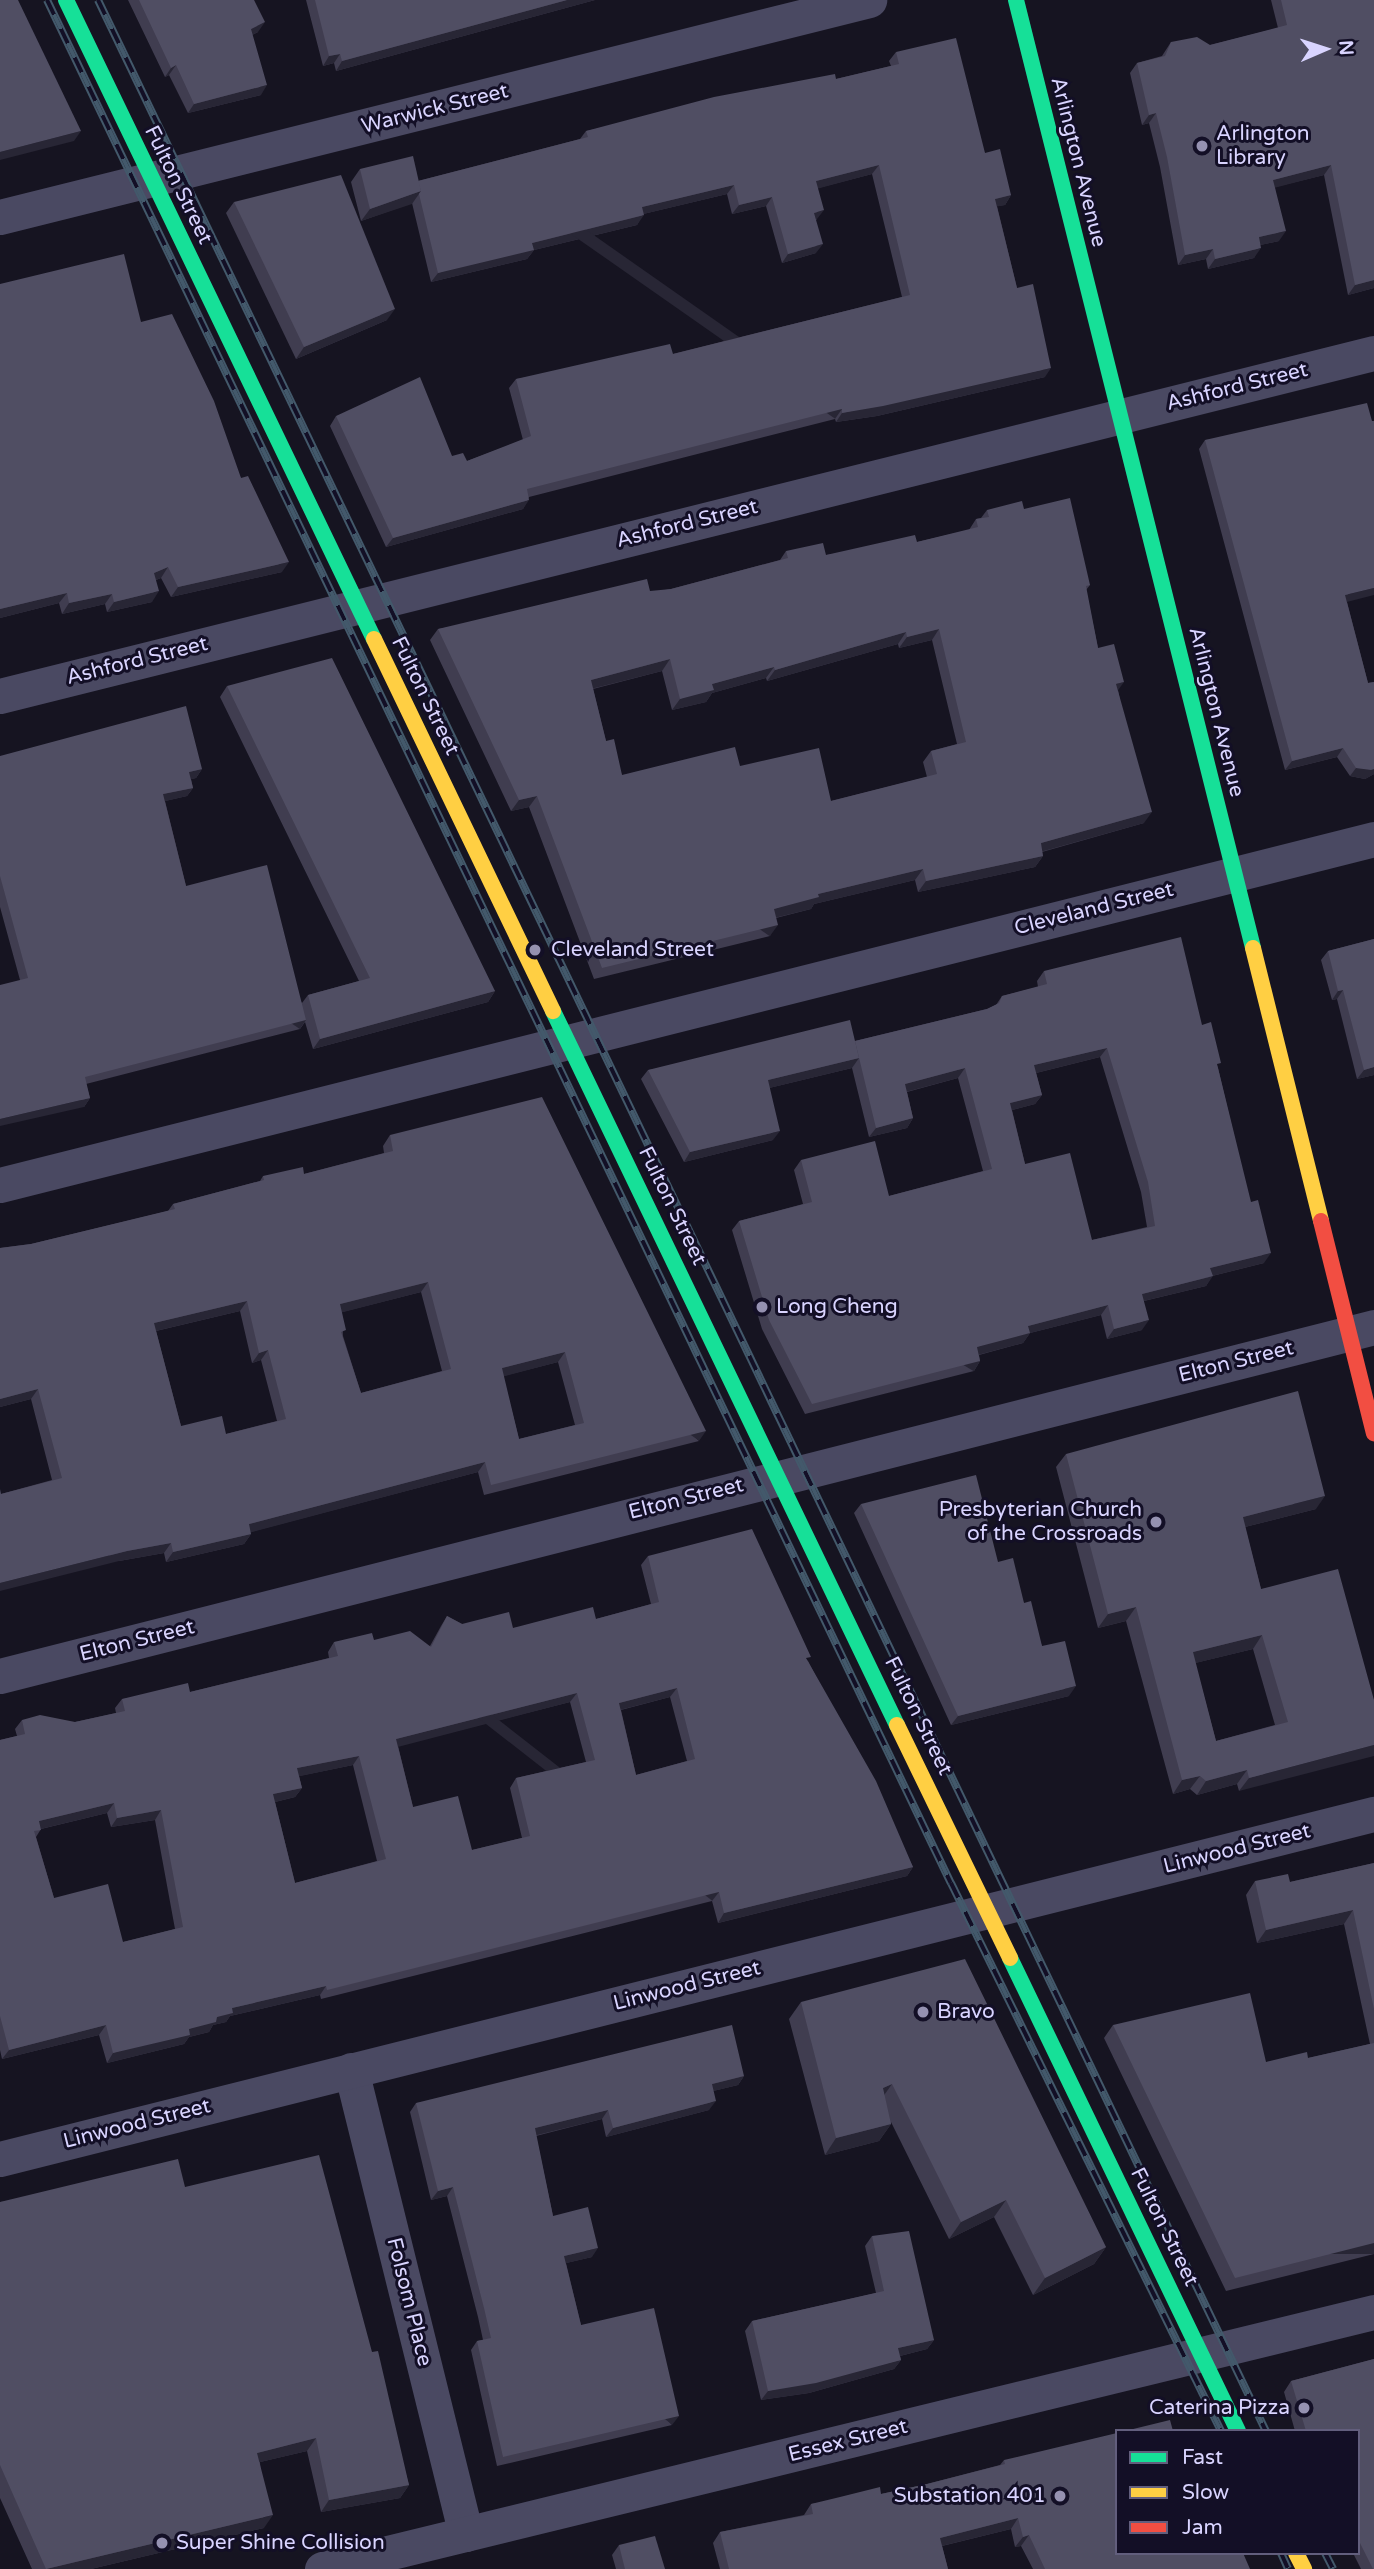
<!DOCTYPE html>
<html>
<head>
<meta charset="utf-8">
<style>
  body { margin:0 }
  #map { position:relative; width:1374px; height:2569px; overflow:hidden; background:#161421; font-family:"Varela Round",sans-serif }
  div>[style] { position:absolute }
  .street>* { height:35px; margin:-17.5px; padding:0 17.5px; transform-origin:17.5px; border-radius:17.5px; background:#4a4962 }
  .fast>* { height:16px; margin:-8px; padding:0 8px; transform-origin:8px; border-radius:8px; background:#16e098 }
  .slow>* { height:16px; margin:-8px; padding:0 8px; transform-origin:8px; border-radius:8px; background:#ffcf43 }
  .jam>* { height:16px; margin:-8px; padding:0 8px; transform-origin:8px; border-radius:8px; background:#f24e42 }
  .rail>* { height:8px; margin-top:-4px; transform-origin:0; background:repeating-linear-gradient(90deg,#130f26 0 16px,#43596b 0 32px); box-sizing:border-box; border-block:2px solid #43596b }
  .wall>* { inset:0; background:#403d50 }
  .shaded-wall>* { inset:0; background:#282635; transform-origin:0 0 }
  .building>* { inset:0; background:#504e63 }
  .dots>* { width:19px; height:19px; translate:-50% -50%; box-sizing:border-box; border:4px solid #130f26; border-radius:50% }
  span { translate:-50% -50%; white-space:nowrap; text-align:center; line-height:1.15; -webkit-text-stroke:6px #130f26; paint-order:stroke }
  .street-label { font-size:21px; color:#d9d4ff }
  .poi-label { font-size:21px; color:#d9d4ff }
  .left { translate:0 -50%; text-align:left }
  .right { translate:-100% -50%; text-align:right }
  .legend { position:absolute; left:1115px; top:2429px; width:245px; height:126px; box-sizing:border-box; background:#130f26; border:2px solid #625e7d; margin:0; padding:9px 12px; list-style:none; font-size:21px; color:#d9d4ff }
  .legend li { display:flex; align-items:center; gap:14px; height:35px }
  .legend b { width:35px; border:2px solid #625e7d }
  .north { position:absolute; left:1290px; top:14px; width:70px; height:70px; -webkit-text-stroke:5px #130f26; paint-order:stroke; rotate:87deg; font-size:19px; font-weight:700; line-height:28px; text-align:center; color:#d9d4ff }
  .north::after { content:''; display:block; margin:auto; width:24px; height:32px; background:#d9d4ff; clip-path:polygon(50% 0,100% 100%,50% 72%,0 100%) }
</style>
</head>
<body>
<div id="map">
  <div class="street">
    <i style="left:0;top:217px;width:896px;rotate:-14.02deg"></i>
    <i style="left:0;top:696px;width:1416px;rotate:-14.02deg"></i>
    <i style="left:0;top:1185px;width:1417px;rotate:-14.13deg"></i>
    <i style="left:0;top:1676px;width:1418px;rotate:-14.25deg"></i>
    <i style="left:351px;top:2070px;width:478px;rotate:76.1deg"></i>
    <i style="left:0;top:2159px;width:1417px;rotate:-14.1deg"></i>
    <i style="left:322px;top:2569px;width:1083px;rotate:-13.73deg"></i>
  </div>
  <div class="fast">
    <i style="left:66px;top:0;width:709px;rotate:64.27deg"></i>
    <i style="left:1016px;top:0;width:977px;rotate:75.96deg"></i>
    <i style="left:553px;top:1011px;width:793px;rotate:64.28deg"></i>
    <i style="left:1010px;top:1958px;width:525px;rotate:64.26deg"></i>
  </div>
  <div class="slow">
    <i style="left:374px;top:639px;width:413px;rotate:64.3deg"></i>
    <i style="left:1253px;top:948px;width:281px;rotate:76deg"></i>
    <i style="left:897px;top:1725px;width:259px;rotate:64.1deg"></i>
    <i style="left:1296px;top:2553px;width:18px;rotate:63deg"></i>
  </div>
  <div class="jam">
    <i style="left:1321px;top:1221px;width:219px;rotate:76deg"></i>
  </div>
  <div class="rail">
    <i style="left:47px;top:0;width:2089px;rotate:64.36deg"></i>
    <i style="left:951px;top:1883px;width:611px;rotate:63.77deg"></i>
    <i style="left:98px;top:0;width:2697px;rotate:64.34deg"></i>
    <i style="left:1281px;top:2553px;width:17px;rotate:66deg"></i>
    <i style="left:1325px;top:2553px;width:18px;rotate:63deg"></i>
  </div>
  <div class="wall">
    <i style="clip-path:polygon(128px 0,254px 0,258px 32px,252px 35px,261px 95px,188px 113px,169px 75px,165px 77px)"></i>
    <i style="clip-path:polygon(306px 0,595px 0,336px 71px,334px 63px,323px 66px)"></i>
    <i style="clip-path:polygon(1271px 0,1374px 0,1374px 288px,1348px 295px,1324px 175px,1275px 187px,1279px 241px,1260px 245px,1254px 258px,1208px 269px,1206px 259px,1178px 265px,1160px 167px,1149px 123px,1142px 125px,1130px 73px,1137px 63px,1162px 56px,1171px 42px,1210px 45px,1278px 28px)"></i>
    <i style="clip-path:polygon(896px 52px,985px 153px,1011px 195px,1005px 205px,997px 206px,1017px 288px,1045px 377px,877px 416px,836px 422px,835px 419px,529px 497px,523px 509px,386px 547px,330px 426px,336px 416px,467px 461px,523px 440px,509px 388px,516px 379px,673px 354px,902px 297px,872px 174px,818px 188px,817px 219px,816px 220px,816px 253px,782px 263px,766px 206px,732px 214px,727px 194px,643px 214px,637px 225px,534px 250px,527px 259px,431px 282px,412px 203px,361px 221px,351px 182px,360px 169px,418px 181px,580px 139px,586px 131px,836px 79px,891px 66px,889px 61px)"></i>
    <i style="clip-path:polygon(234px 202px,387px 320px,296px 359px,226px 213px)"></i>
    <i style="clip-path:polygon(0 284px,141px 322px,241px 478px,282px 572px,171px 597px,161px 578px,156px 580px,152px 602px,107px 612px,105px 604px,62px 614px,59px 603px,0 618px)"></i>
    <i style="clip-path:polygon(1372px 421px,1347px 602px,1368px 683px,1374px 682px,1374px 774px,1365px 779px,1350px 776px,1337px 757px,1285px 770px,1199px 449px,1205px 440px)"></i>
    <i style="clip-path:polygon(evenodd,1024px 509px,1090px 585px,1086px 590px,1098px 648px,1118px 690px,1144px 823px,1042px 852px,1043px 856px,1035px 867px,918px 892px,915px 880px,814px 904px,811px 909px,776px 918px,770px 936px,594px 979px,529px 807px,511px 811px,430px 640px,438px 629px,671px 589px,780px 560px,786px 551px,826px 555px,917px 542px,969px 530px,976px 519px,981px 518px,987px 510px,1024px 509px,932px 640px,957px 744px,931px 751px,923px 762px,927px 777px,831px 801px,740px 766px,622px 775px,606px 741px,593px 689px,662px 671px,672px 710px,706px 702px,712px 693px,766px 678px,767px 681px,898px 644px,899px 648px,932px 640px)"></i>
    <i style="clip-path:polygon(227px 686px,495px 991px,488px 1002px,313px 1049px,305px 1022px,300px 1029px,86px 1084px,90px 1098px,84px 1107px,20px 980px,0 907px,0 756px,202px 769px,196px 778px,191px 779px,193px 788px,187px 796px,165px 801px,186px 886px,302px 1003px,308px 995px,359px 981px,220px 697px)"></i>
    <i style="clip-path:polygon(1374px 939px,1374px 1075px,1357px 1079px,1337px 999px,1332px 1000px,1321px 960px,1328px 951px)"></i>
    <i style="clip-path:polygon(evenodd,1044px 971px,1202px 1025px,1218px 1068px,1264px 1263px,1212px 1276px,1206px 1286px,1144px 1301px,1142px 1330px,1107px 1339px,1101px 1315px,1030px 1333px,1023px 1343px,979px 1355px,980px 1361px,974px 1371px,805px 1414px,762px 1329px,732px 1230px,739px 1221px,803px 1204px,794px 1170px,801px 1160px,889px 1196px,983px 1171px,958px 1078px,907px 1092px,913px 1118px,907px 1128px,869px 1137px,852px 1068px,769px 1088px,773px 1140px,684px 1162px,641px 1079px,648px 1070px,855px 1041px,987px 1009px,996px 1005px,1002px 996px,1038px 987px,1037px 981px,1044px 971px,1100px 1057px,1141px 1192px,1147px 1227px,1092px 1240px,1025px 1164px,1012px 1110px,1035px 1104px,1042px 1095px,1036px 1073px,1100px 1057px)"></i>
    <i style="clip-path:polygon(evenodd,390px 1135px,699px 1441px,484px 1495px,478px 1472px,250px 1532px,251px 1534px,244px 1544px,166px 1562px,164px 1553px,119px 1561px,1px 1494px,52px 1480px,31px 1399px,0 1407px,0 1248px,31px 1244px,168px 1211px,173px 1204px,260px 1181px,263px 1176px,304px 1174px,384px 1153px,383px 1146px,390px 1135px,421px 1292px,442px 1371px,361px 1393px,343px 1336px,342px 1312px,421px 1292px,390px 1135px,240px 1311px,252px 1363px,261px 1360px,277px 1421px,226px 1434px,181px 1426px,156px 1331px,240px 1311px,390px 1135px,558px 1362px,575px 1425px,519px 1439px,503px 1376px,558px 1362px)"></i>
    <i style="clip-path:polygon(evenodd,1066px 1454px,1316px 1509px,1245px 1527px,1261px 1589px,1374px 1700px,1239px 1791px,1237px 1784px,1197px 1795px,1190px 1789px,1173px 1794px,1126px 1621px,1098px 1628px,1056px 1467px,1066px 1454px,1253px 1649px,1275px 1725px,1216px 1741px,1195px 1663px,1253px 1649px)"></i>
    <i style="clip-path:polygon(861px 1504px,998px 1562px,1024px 1603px,1042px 1646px,1069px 1696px,951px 1725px,854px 1513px)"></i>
    <i style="clip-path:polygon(evenodd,648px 1556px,808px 1661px,913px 1867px,907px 1876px,718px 1923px,712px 1901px,321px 1999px,320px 1995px,230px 2016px,226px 2022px,213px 2025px,209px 2032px,189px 2037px,184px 2044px,107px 2063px,99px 2035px,2px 2059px,0 2050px,0 1740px,17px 1736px,15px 1729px,22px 1720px,75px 1722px,116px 1713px,115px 1708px,122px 1699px,190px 1692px,329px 1658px,328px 1652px,334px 1642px,374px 1640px,430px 1646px,441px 1626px,447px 1616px,462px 1624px,513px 1628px,596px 1619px,651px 1604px,641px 1565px,648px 1556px,670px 1697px,687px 1761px,636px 1775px,621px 1710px,670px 1697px,648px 1556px,570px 1702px,586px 1762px,516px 1778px,510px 1788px,522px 1838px,472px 1850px,413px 1807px,398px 1746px,570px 1702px,648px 1556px,353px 1765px,377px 1861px,295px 1883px,275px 1802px,295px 1797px,302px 1788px,299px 1776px,353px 1765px,648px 1556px,107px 1813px,111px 1827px,155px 1820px,175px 1929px,123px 1942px,54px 1898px,36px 1837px,41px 1829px,107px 1813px)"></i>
    <i style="clip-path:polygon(1374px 1863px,1374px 2254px,1226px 2291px,1104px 2038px,1113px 2025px,1266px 2062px,1308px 2058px,1370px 2044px,1344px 1924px,1257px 1943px,1246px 1895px,1255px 1881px,1290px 1882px)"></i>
    <i style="clip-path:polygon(801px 2002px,1106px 2247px,1094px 2264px,1033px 2295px,994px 2217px,949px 2239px,891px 2122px,891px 2124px,879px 2141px,825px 2155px,789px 2019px)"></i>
    <i style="clip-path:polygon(744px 2076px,738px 2085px,713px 2091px,709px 2110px,606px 2137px,602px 2119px,536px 2136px,553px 2216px,592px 2257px,566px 2263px,581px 2325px,672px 2425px,497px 2466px,471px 2350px,477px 2341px,483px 2340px,478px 2317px,447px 2196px,431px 2200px,410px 2112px,416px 2103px)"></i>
    <i style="clip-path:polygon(185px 2187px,372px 2352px,409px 2485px,400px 2498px,321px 2512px,307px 2451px,260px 2462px,264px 2528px,91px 2569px,32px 2569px,0 2498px,0 2202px)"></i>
    <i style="clip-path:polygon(872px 2236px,934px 2340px,927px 2349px,900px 2356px,901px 2360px,894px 2369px,809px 2393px,761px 2400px,745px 2331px,752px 2321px,876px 2293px,865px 2246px)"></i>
    <i style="clip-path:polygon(1374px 2359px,1374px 2569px,1361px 2569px,1353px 2553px,1358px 2553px,1358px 2431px,1295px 2431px,1284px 2392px,1291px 2381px)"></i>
    <i style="clip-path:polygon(1004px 2460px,1250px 2569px,1033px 2569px,1021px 2546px,1015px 2547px,1011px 2529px,942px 2546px,948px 2569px,720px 2569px,713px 2543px,720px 2532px,804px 2515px,811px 2504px,881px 2494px,927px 2484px,1000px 2465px)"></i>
    <i style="clip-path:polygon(619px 2545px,665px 2569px,616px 2569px,612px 2555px)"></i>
  </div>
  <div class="shaded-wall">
    <i style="clip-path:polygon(567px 0,595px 0,336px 71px,342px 61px)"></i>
    <i style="clip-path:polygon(265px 22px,258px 32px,244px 39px,251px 29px)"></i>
    <i style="clip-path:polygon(340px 54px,334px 63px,323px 66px,329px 56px)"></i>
    <i style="clip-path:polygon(176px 65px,169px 75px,165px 77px,171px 68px)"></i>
    <i style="clip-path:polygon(267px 85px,261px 95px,188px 113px,194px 104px)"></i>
    <i style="clip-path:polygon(1156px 113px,1149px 123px,1142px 125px,1149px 115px)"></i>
    <i style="clip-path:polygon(81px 131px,74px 141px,0 160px,0 152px)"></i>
    <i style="clip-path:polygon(879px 165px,872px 174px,809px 191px,816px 181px)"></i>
    <i style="clip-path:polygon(1331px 165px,1324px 175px,1266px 190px,1273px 180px)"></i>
    <i style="clip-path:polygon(734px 185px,727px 194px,635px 216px,642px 207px)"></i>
    <i style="clip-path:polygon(421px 191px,412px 204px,361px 221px,370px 209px)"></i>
    <i style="clip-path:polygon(1011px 195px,1005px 205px,989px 208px,995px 199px)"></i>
    <i style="clip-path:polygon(772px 197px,766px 206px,732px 214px,739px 205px)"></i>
    <i style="clip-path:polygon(824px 210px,817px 219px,807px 222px,814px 213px)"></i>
    <i style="clip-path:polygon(644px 215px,637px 225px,534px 250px,527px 259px,431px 282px,438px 273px,532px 243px)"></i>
    <i style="clip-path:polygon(1286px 231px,1279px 241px,1252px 247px,1259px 237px)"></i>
    <i style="clip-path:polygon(823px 244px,816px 253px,782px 263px,788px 254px)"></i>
    <i style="clip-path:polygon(1261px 248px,1254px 258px,1208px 269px,1215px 259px)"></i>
    <i style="clip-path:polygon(1213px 249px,1206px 259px,1178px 265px,1185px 255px)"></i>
    <i style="clip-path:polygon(1374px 280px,1374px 288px,1348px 295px,1355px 285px)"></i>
    <i style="clip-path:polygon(395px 309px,387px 320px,296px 359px,304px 347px)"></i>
    <i style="clip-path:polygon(1051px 368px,1045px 377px,877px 416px,836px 422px,842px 413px)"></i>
    <i style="left:842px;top:409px;width:12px;height:325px;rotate:125deg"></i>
    <i style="clip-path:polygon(529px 500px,523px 509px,386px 547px,393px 538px)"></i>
    <i style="clip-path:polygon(289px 562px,282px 572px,171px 597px,178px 587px)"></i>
    <i style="clip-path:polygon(168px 567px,161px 578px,147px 583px,154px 573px)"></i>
    <i style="clip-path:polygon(1374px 588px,1374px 595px,1339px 604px,1345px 595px)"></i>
    <i style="clip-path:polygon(159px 591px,152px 602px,107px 612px,114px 602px)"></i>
    <i style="clip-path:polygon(67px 593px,59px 603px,0 618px,0 609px)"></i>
    <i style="clip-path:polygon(112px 594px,105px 604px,62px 614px,69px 603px)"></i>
    <i style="clip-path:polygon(939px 629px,932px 640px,899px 648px,907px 637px)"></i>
    <i style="clip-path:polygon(906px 632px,898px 644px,767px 681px,775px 670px)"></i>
    <i style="clip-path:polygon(670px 659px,662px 671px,583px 691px,591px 680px)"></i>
    <i style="clip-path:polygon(774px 667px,766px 678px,712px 693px,706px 702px,672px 710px,680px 699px,712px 684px)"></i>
    <i style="clip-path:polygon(1124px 682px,1116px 693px,1116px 684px)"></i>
    <i style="clip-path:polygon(1343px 748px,1337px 757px,1285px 770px,1292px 761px)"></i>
    <i style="clip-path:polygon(1356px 768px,1374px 769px,1374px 774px,1365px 779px,1350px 776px)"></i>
    <i style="clip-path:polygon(202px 769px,196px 778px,183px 781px,189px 772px)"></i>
    <i style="clip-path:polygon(193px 788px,187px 796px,157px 803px,163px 794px)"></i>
    <i style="clip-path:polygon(537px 796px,529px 807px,511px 811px,519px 800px)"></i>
    <i style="clip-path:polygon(1152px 812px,1144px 823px,1033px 854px,1041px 843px)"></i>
    <i style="clip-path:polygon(1043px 856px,1035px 867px,918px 892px,926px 881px)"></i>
    <i style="clip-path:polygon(923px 869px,915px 880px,814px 904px,811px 909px,766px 920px,774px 909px,818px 894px)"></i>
    <i style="left:778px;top:925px;width:14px;height:181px;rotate:126deg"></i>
    <i style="clip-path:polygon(1343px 990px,1337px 999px,1332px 1000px,1338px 991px)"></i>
    <i style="clip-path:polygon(495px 991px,488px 1002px,313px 1049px,320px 1039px)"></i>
    <i style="left:306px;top:1020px;width:11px;height:228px;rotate:124deg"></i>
    <i style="clip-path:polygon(1107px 1048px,1100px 1057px,1028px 1075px,1034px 1065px)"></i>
    <i style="clip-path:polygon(859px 1058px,852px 1068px,761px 1090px,768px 1080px)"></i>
    <i style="clip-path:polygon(1374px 1067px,1374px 1075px,1357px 1079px,1364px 1070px)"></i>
    <i style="clip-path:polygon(965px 1068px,958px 1078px,898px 1094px,905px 1084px)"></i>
    <i style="clip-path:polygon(1042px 1095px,1035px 1104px,1004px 1112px,1010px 1103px)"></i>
    <i style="clip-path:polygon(90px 1098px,84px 1107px,0 1126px,0 1119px)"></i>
    <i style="clip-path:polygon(913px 1118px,907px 1128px,869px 1137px,876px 1128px)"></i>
    <i style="clip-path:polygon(780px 1131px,773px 1140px,684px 1162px,690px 1152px)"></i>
    <i style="clip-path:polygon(1271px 1253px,1264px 1263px,1204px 1278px,1210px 1268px)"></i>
    <i style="clip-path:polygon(1213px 1276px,1206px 1286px,1135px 1303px,1142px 1294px)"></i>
    <i style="clip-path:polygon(428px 1282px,421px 1292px,332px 1315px,340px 1304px)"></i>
    <i style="clip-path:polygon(247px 1301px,240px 1311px,147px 1333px,154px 1323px)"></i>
    <i style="clip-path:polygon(1108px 1305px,1101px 1315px,1030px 1333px,1023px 1343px,970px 1357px,977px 1347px,1028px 1326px)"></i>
    <i style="clip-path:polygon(1149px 1320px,1142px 1330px,1107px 1339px,1114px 1329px)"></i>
    <i style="clip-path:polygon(268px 1350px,261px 1360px,252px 1363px,259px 1353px)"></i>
    <i style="clip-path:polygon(565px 1352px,558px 1362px,494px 1379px,502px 1368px)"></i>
    <i style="left:980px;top:1361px;width:12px;height:173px;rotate:121deg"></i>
    <i style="clip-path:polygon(38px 1389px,31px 1399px,0 1407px,0 1399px)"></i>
    <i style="left:706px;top:1431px;width:12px;height:222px;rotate:125deg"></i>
    <i style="clip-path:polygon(485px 1462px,478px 1472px,241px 1535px,249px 1524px)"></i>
    <i style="clip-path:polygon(1325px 1496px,1316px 1509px,1233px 1530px,1243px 1517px)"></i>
    <i style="clip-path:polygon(251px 1534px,244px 1544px,166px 1562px,173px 1552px)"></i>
    <i style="clip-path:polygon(171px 1543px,164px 1553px,119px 1561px,0 1591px,0 1583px,127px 1551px)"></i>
    <i style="clip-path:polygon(1136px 1607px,1126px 1621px,1098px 1628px,1108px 1614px)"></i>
    <i style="clip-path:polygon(1262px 1635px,1253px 1649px,1183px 1666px,1193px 1652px)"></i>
    <i style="clip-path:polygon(1076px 1686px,1069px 1696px,951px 1725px,958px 1716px)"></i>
    <i style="clip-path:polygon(677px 1688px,670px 1697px,612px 1712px,619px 1703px)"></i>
    <i style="clip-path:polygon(577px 1693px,570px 1702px,390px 1749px,396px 1739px)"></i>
    <i style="clip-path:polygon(1374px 1745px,1374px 1756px,1239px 1791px,1249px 1778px)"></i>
    <i style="clip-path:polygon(359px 1756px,353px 1765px,291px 1778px,297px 1768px)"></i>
    <i style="clip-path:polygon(1247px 1770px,1237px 1784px,1197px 1795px,1206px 1781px)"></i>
    <i style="clip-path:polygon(1200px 1776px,1190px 1789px,1173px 1794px,1182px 1780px)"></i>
    <i style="clip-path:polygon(302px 1788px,295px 1797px,267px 1804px,273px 1794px)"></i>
    <i style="clip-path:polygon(114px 1803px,107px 1813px,32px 1831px,39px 1821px)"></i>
    <i style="clip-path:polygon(161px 1810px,155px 1820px,111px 1827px,117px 1818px)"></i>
    <i style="clip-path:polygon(913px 1867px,907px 1876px,718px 1923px,724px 1913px)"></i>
    <i style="left:719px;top:1892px;width:11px;height:404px;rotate:128deg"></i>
    <i style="clip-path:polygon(1353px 1910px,1344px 1924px,1257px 1943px,1266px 1930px)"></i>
    <i style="clip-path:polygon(326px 1986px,320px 1995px,230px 2016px,226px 2022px,213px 2025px,209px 2032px,189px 2037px,184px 2044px,107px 2063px,113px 2053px,189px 2029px,217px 2017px,232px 2008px)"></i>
    <i style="clip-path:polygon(106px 2025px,99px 2035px,2px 2059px,9px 2050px)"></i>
    <i style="clip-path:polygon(744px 2076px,738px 2085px,705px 2093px,712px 2084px)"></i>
    <i style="clip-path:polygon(892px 2084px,880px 2101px,883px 2088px)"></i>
    <i style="clip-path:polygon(716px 2101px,709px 2110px,606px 2137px,613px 2128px)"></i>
    <i style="clip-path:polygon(608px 2110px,602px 2119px,529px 2137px,535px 2128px)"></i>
    <i style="clip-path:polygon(891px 2124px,879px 2141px,825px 2155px,836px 2138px)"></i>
    <i style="clip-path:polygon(453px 2187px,447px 2196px,431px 2200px,438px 2191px)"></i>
    <i style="clip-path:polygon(1006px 2200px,994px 2217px,949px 2239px,961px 2222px)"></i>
    <i style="left:1374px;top:2243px;width:11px;height:143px;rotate:90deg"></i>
    <i style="clip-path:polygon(1106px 2247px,1094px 2264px,1033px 2295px,1045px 2278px)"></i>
    <i style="clip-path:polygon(598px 2248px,592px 2257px,558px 2265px,564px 2256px)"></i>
    <i style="clip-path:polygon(934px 2340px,927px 2349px,892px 2358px,898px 2348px)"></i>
    <i style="clip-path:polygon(901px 2360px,894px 2369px,809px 2393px,761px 2400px,768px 2391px)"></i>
    <i style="left:679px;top:2416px;width:11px;height:181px;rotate:128deg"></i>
    <i style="clip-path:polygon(316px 2438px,307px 2451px,248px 2465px,257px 2453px)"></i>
    <i style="clip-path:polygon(409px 2485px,400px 2498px,321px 2512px,329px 2500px)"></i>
    <i style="clip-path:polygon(273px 2515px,264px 2528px,91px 2569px,46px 2569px)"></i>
    <i style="clip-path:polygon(1018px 2518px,1011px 2529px,933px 2548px,940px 2538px)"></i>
    <i style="clip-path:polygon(1029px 2535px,1021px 2546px,1015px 2547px,1023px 2537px)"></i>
  </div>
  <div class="building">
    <i style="clip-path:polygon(0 0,18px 0,81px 131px,0 152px)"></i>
    <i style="clip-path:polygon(139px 0,254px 0,265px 22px,251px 29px,267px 85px,194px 104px,176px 65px,171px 68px)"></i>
    <i style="clip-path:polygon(315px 0,567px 0,342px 61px,340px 54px,329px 56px)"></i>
    <i style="clip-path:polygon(1281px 0,1374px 0,1374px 280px,1355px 285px,1331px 165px,1273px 180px,1286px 231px,1259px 237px,1261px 248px,1215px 259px,1213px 249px,1185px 255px,1167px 157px,1156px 113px,1149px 115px,1137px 63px,1165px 56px,1171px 42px,1197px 37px,1210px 45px,1287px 25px)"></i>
    <i style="clip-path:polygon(956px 38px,985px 153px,1000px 149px,1011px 195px,995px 199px,1017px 288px,1033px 284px,1051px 368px,883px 406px,842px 413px,842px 409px,527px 489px,529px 500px,393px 538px,336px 416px,420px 377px,452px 456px,463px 453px,467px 461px,531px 436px,516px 379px,670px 344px,673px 354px,910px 295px,879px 165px,816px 181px,824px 210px,814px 213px,823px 244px,788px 254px,772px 197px,739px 205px,734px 185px,642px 207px,644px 215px,532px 243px,534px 250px,438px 273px,419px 194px,421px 191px,418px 181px,588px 137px,586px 131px,714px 97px,835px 74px,836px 79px,899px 64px,896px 52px)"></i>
    <i style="clip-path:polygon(413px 156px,421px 191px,370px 209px,360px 169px)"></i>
    <i style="clip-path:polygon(341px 175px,395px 309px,304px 347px,234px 202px)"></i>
    <i style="clip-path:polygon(124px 254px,141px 322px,172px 314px,214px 401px,241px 478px,248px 476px,289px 562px,178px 587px,168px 567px,154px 573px,159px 591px,114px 602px,112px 594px,69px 603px,67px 593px,0 609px,0 284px)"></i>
    <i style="clip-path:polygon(1367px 403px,1372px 421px,1374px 421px,1374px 588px,1345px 595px,1368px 683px,1374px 682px,1374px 769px,1371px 770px,1356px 768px,1343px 748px,1292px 761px,1205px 440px)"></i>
    <i style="clip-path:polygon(evenodd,1070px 498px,1090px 585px,1086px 586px,1098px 648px,1114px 644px,1124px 682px,1116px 684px,1152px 812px,1041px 843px,1043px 856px,926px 881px,923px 869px,818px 894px,819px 897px,774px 909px,778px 925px,602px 968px,537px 796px,519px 800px,438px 629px,647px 579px,650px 591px,671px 589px,788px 558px,786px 551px,823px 543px,826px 555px,915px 535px,917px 542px,978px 527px,976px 519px,989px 517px,987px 510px,1022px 501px,1024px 509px,1070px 498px,939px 629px,966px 742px,931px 751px,937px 774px,831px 801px,819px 748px,740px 766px,735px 747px,622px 775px,614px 739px,606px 741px,591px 680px,670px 659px,680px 699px,714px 690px,712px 684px,774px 667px,775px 670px,906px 632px,907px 637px,939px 629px)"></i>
    <i style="clip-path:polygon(332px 658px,495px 991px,320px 1039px,308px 995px,370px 978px,227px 686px)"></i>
    <i style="clip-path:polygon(186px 706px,202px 769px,189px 772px,193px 788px,163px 794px,186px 886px,267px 865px,306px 1020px,85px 1077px,90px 1098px,0 1119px,0 985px,28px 978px,0 876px,0 756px)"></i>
    <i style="clip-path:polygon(evenodd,1181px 937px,1202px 1025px,1211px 1022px,1221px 1063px,1217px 1064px,1251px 1202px,1258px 1200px,1271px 1253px,1210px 1268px,1213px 1276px,1142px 1294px,1149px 1320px,1114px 1329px,1108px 1305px,1028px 1326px,1030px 1333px,977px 1347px,980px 1361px,812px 1404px,769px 1320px,739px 1221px,812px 1202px,801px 1160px,875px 1141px,889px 1196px,992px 1169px,965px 1068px,905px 1084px,913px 1118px,876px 1128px,855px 1041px,987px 1009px,999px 1003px,1002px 996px,1047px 984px,1044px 971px,1181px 937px,1107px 1048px,1148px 1182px,1155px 1226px,1092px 1240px,1070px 1153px,1025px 1164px,1010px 1103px,1042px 1095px,1034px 1065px,1107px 1048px)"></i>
    <i style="clip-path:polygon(1374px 939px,1374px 1067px,1364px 1070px,1343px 990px,1338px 991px,1328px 951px)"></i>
    <i style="clip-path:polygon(850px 1020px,859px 1058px,768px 1080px,780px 1131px,690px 1152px,648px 1070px)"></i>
    <i style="clip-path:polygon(evenodd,542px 1097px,706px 1431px,491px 1485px,485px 1462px,249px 1524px,251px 1534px,173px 1552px,171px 1543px,127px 1551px,0 1583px,0 1489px,1px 1494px,62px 1478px,38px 1389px,0 1399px,0 1248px,31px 1244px,175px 1209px,173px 1204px,264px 1180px,263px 1176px,303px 1167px,304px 1174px,393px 1151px,390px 1135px,542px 1097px,428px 1282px,451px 1369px,361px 1393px,341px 1332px,346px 1330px,340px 1304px,428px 1282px,542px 1097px,247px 1301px,259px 1353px,268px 1350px,286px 1419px,226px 1434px,222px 1416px,181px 1426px,154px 1323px,247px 1301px,542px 1097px,565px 1352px,584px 1423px,519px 1439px,502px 1368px,565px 1352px)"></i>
    <i style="clip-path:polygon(evenodd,1298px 1391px,1325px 1496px,1243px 1517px,1261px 1589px,1338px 1569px,1374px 1700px,1374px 1745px,1249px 1778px,1247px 1770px,1206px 1781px,1200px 1776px,1182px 1780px,1136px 1607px,1108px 1614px,1066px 1454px,1298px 1391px,1262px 1635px,1288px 1722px,1216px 1741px,1193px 1652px,1262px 1635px)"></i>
    <i style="clip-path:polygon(976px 1475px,998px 1562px,1013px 1558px,1024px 1603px,1031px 1601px,1042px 1646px,1065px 1641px,1076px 1686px,958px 1716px,861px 1504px)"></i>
    <i style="clip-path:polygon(evenodd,752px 1529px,811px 1657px,806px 1658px,876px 1781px,913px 1867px,724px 1913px,719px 1892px,327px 1990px,326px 1986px,232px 2008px,233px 2013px,217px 2017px,216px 2022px,189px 2029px,190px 2035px,113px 2053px,106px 2025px,9px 2050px,0 2016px,0 1740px,25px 1734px,22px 1720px,40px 1715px,75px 1722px,125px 1711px,122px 1699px,188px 1683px,190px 1692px,338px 1656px,334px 1642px,372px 1633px,374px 1640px,410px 1631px,431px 1647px,447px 1616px,462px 1624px,509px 1612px,513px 1628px,593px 1607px,596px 1619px,659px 1602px,648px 1556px,752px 1529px,677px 1688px,695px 1759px,636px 1775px,619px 1703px,677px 1688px,752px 1529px,577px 1693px,595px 1760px,516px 1778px,530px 1836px,472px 1850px,458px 1796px,413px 1807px,396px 1739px,577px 1693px,752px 1529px,359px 1756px,386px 1859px,295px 1883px,273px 1794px,302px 1788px,297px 1768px,359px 1756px,752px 1529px,114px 1803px,117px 1818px,161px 1810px,183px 1927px,123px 1942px,108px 1884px,54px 1898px,34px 1831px,41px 1830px,39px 1821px,114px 1803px)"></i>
    <i style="clip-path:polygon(1374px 1863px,1374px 2009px,1353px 1910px,1266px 1930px,1255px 1881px,1288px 1874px,1290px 1882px)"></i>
    <i style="clip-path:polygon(965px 1959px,1106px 2247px,1045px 2278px,1006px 2200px,961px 2222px,892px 2084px,883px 2088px,891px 2124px,836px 2138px,801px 2002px)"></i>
    <i style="clip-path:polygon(1250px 1993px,1266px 2062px,1307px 2052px,1308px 2058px,1374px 2043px,1374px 2243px,1235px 2278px,1113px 2025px)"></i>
    <i style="clip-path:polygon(732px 2025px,744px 2076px,712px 2084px,716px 2101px,613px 2128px,608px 2110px,535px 2128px,553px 2216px,588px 2207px,598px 2248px,564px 2256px,581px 2325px,654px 2308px,679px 2416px,503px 2457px,477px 2341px,491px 2338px,484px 2308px,453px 2187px,438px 2191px,416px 2103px)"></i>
    <i style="clip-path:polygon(319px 2155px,372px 2352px,378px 2351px,409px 2485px,329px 2500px,316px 2438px,257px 2453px,273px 2515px,46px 2569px,0 2465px,0 2202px,178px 2159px,185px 2187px)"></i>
    <i style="clip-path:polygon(909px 2231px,934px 2340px,898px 2348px,901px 2360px,816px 2383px,768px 2391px,752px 2321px,884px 2291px,872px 2236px)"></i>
    <i style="clip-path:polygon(1374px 2359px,1374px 2569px,1373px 2569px,1358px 2539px,1358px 2431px,1306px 2431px,1291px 2381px)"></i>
    <i style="clip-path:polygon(1170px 2420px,1173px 2431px,1125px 2431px)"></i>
    <i style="clip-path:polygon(1117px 2433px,1117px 2553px,1243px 2553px,1250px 2569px,1045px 2569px,1029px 2535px,1023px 2537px,1018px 2518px,940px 2538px,948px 2569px,729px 2569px,720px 2532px,813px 2514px,811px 2504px,840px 2497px,880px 2487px,881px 2494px,927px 2484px,1005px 2464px,1004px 2460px)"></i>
    <i style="clip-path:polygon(655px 2536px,665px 2569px,625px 2569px,619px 2545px)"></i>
  </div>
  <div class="dots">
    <i style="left:1202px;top:146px;background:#9591b1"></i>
    <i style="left:535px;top:950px;background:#9591b1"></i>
    <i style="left:762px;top:1307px;background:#9591b1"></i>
    <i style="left:1156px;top:1522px;background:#9591b1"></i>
    <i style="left:923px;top:2012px;background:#9591b1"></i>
    <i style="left:1304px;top:2408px;background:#9591b1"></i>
    <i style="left:1060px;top:2496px;background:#9591b1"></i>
    <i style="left:162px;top:2543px;background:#9591b1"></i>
  </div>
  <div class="street-label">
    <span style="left:435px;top:109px;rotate:-14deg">Warwick Street</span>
    <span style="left:1078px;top:162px;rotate:76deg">Arlington Avenue</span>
    <span style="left:178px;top:185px;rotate:64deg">Fulton Street</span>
    <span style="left:1237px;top:387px;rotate:-14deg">Ashford Street</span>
    <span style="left:687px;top:524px;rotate:-14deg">Ashford Street</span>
    <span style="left:137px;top:661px;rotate:-14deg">Ashford Street</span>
    <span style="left:425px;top:696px;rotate:64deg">Fulton Street</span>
    <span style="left:1216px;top:712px;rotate:76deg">Arlington Avenue</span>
    <span style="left:1094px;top:909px;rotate:-14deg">Cleveland Street</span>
    <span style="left:672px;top:1206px;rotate:64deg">Fulton Street</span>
    <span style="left:1236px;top:1362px;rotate:-14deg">Elton Street</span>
    <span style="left:686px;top:1499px;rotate:-14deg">Elton Street</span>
    <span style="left:137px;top:1641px;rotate:-14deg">Elton Street</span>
    <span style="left:918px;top:1716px;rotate:64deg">Fulton Street</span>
    <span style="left:1237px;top:1849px;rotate:-14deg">Linwood Street</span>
    <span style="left:687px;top:1986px;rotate:-14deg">Linwood Street</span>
    <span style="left:137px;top:2124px;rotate:-14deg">Linwood Street</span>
    <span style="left:1164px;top:2227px;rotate:64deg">Fulton Street</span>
    <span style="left:409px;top:2302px;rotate:76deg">Folsom Place</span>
    <span style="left:848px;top:2441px;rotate:-14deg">Essex Street</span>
  </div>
  <div class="poi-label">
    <span class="left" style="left:1216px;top:146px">Arlington<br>Library</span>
    <span class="left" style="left:551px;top:950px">Cleveland Street</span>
    <span class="left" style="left:776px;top:1307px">Long Cheng</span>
    <span class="right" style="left:1142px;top:1522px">Presbyterian Church<br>of the Crossroads</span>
    <span class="left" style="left:937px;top:2012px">Bravo</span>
    <span class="right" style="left:1290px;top:2408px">Caterina Pizza</span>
    <span class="right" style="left:1046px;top:2496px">Substation 401</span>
    <span class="left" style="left:176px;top:2543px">Super Shine Collision</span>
  </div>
  <ul class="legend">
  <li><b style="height:9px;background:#16e098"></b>Fast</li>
  <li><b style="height:9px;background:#ffcf43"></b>Slow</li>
  <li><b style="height:9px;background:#f24e42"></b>Jam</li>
  </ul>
  <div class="north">N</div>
</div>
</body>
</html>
